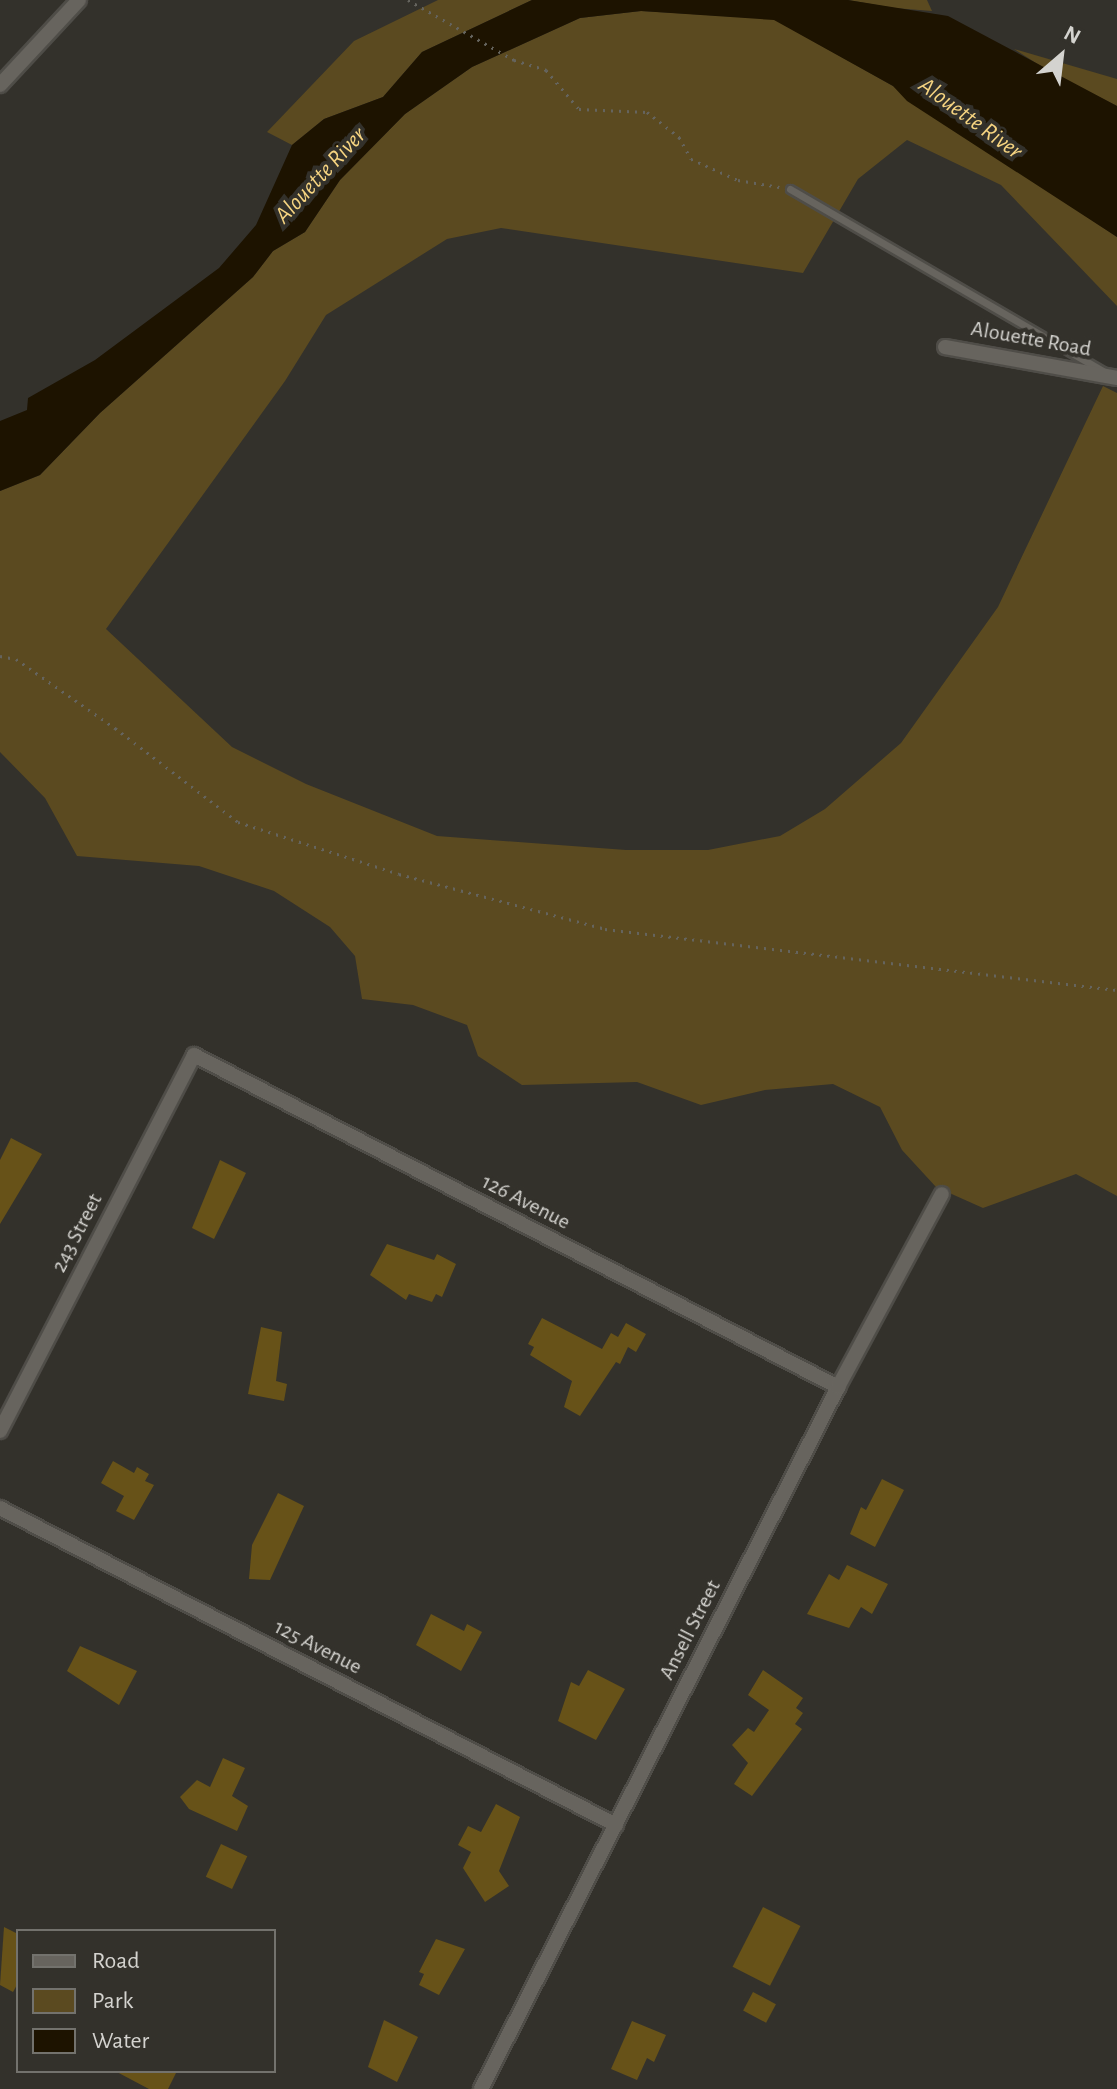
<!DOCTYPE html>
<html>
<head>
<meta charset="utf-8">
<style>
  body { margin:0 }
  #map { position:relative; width:1117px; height:2089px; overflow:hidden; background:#33312b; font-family:"Alegreya Sans",sans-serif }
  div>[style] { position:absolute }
  .green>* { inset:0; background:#5b4a20 }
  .water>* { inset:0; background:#1d1300 }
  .building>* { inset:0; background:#675218; transform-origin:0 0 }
  .path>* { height:3px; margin-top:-1.5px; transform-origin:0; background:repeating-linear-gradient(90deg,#65645e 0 2px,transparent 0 8px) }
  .roads { filter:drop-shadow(2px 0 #4f4d48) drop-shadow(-2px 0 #4f4d48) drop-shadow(0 2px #4f4d48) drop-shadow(0 -2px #4f4d48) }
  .lane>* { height:7px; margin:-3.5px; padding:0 3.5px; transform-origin:3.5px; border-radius:3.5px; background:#67645e }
  .street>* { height:14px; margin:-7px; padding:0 7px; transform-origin:7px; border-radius:7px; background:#67645e }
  span { translate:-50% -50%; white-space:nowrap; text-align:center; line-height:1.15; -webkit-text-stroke:8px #33312b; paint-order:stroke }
  .street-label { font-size:22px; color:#d4d3cf }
  .water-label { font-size:24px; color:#f6d481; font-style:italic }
  .legend { position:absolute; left:16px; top:1929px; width:260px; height:144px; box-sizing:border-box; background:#33312b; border:2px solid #73726d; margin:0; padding:10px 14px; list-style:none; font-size:24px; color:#d4d3cf }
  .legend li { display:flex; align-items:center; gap:16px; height:40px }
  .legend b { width:40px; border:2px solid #73726d }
  .north { position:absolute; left:1021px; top:16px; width:80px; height:80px; -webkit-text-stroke:6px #33312b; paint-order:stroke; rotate:28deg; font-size:22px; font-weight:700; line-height:32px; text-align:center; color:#d4d3cf }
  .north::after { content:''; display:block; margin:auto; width:28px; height:36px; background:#d4d3cf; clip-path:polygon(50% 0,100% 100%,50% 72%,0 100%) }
</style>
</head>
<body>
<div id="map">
  <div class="green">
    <i style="clip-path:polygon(438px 0,532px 0,422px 52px,383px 97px,324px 119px,292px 145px,267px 132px,354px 41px)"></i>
    <i style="clip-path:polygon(848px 0,927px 0,932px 11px,894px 8px)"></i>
    <i style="clip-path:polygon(641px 11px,774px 19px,893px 86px,1117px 237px,1117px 306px,1001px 185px,907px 140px,858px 179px,803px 273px,501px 228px,447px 239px,326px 315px,285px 381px,106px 629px,232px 747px,306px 784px,437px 836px,626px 850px,708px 850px,780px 836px,825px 809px,901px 743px,998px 607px,1103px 386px,1117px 393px,1117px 1196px,1076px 1174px,983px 1208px,936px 1187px,902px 1150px,880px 1107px,833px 1084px,765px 1090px,701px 1105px,637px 1082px,522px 1085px,478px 1056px,467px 1025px,413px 1005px,362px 999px,355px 956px,330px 927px,274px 891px,199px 866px,77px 856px,45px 798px,0 752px,0 491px,40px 475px,100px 413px,253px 277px,273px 251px,305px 232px,340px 180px,405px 114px,472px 67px,580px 18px)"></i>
    <i style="clip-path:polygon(1014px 49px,1117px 79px,1117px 106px,1050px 72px)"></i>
  </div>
  <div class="water">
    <i style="clip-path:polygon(532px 0,848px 0,948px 16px,1117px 106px,1117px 237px,907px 101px,893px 86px,774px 20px,641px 11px,580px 18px,472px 67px,405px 114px,340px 180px,305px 232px,273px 251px,253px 277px,100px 413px,40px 475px,0 491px,0 421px,27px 410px,28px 398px,95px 360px,219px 268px,256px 225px,292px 145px,324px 119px,383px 97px,422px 52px)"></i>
  </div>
  <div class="building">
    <i style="clip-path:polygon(11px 1138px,42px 1154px,0 1224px,0 1160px)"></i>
    <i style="clip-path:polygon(220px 1160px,246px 1173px,214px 1239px,192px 1228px)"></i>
    <i style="clip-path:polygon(387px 1244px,434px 1260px,437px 1254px,456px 1264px,442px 1297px,436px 1294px,432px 1302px,409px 1294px,406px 1300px,370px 1275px)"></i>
    <i style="clip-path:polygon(542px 1318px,602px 1349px,611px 1333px,618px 1337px,626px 1323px,646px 1334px,636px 1352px,628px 1347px,620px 1364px,616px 1362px,580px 1416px,564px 1407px,572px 1381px,530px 1355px,534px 1347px,528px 1344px)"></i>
    <i style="clip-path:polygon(261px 1327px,282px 1332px,276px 1381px,287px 1384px,284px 1401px,248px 1394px)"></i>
    <i style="clip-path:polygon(113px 1461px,134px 1473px,137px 1467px,149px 1474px,145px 1481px,154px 1485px,134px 1520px,116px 1511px,124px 1496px,101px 1483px)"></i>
    <i style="clip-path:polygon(882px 1479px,904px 1490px,875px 1547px,850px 1534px,861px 1507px,866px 1510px)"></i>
    <i style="clip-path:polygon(278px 1493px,304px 1506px,270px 1580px,249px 1579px,252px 1545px)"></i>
    <i style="clip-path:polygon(847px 1565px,888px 1584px,872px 1614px,861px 1607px,849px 1628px,807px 1614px,829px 1574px,839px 1580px)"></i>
    <i style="clip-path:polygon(431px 1614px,464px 1631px,467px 1624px,482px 1632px,461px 1671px,416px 1645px)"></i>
    <i style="clip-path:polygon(80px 1646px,137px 1671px,119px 1705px,67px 1671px)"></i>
    <i style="clip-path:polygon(588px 1670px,625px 1689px,596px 1740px,558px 1721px,571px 1682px,579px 1686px)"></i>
    <i style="clip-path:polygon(763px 1670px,803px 1698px,796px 1708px,803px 1713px,795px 1724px,802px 1729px,752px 1796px,734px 1784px,748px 1763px,732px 1745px,748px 1728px,754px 1732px,769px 1710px,748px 1695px)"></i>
    <i style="clip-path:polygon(223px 1758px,245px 1768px,232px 1796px,248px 1806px,237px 1831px,189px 1809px,180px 1797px,197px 1780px,210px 1787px)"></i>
    <i style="clip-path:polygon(496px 1804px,520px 1817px,499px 1871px,509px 1886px,485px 1902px,463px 1868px,471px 1852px,458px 1845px,468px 1826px,481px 1832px)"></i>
    <i style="left:221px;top:1844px;width:29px;height:36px;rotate:25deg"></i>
    <i style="left:763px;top:1907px;width:42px;height:67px;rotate:27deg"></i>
    <i style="clip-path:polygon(4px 1927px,18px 1934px,18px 1983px,13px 1992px,0 1985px)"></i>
    <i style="clip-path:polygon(436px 1939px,465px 1949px,439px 1995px,419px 1985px,424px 1974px,419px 1972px)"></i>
    <i style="left:753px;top:1992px;width:26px;height:21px;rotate:28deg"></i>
    <i style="clip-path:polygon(384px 2020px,418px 2037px,397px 2082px,368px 2067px)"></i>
    <i style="clip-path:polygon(632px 2021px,666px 2035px,654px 2062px,647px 2058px,637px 2080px,611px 2069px)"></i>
    <i style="clip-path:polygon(115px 2071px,177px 2071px,168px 2089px,149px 2089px)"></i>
  </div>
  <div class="path">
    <i style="left:408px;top:0;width:122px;rotate:29.5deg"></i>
    <i style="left:514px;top:60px;width:34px;rotate:17deg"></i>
    <i style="left:546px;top:70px;width:51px;rotate:49.8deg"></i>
    <i style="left:579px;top:109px;width:68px;rotate:2.5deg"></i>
    <i style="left:647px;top:112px;width:41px;rotate:38deg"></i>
    <i style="left:679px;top:137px;width:25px;rotate:61deg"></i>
    <i style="left:691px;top:159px;width:51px;rotate:24.1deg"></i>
    <i style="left:738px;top:180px;width:42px;rotate:9.7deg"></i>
    <i style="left:0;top:656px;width:16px;rotate:11deg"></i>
    <i style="left:16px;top:659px;width:121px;rotate:34.9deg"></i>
    <i style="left:115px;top:728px;width:155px;rotate:37.4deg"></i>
    <i style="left:238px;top:822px;width:169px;rotate:17.9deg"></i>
    <i style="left:399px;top:874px;width:213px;rotate:14.9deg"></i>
    <i style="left:605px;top:929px;width:516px;rotate:6.79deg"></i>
  </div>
  <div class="roads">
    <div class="lane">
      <i style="left:790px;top:189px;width:362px;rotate:30.2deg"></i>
    </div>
    <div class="street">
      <i style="left:0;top:85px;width:116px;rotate:-47.1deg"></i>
      <i style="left:945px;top:347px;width:175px;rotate:10.2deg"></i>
      <i style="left:0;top:1431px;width:423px;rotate:-62.7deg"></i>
      <i style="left:194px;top:1055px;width:725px;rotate:27.27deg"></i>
      <i style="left:0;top:1508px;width:693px;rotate:27.23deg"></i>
      <i style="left:481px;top:2089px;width:788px;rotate:-63.04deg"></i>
      <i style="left:838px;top:1387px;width:219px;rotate:-61.7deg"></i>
    </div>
  </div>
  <div class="street-label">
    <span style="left:1031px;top:339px;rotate:10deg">Alouette Road</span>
    <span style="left:526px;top:1202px;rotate:27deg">126 Avenue</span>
    <span style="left:77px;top:1233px;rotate:-63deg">243 Street</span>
    <span style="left:690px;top:1630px;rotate:-63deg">Ansell Street</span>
    <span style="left:318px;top:1647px;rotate:27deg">125 Avenue</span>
  </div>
  <div class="water-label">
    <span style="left:970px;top:119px;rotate:36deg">Alouette River</span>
    <span style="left:321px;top:176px;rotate:-47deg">Alouette River</span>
  </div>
  <ul class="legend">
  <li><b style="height:10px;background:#67645e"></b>Road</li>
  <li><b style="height:22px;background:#5b4a20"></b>Park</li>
  <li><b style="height:22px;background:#1d1300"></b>Water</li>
  </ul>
  <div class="north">N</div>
</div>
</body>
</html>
